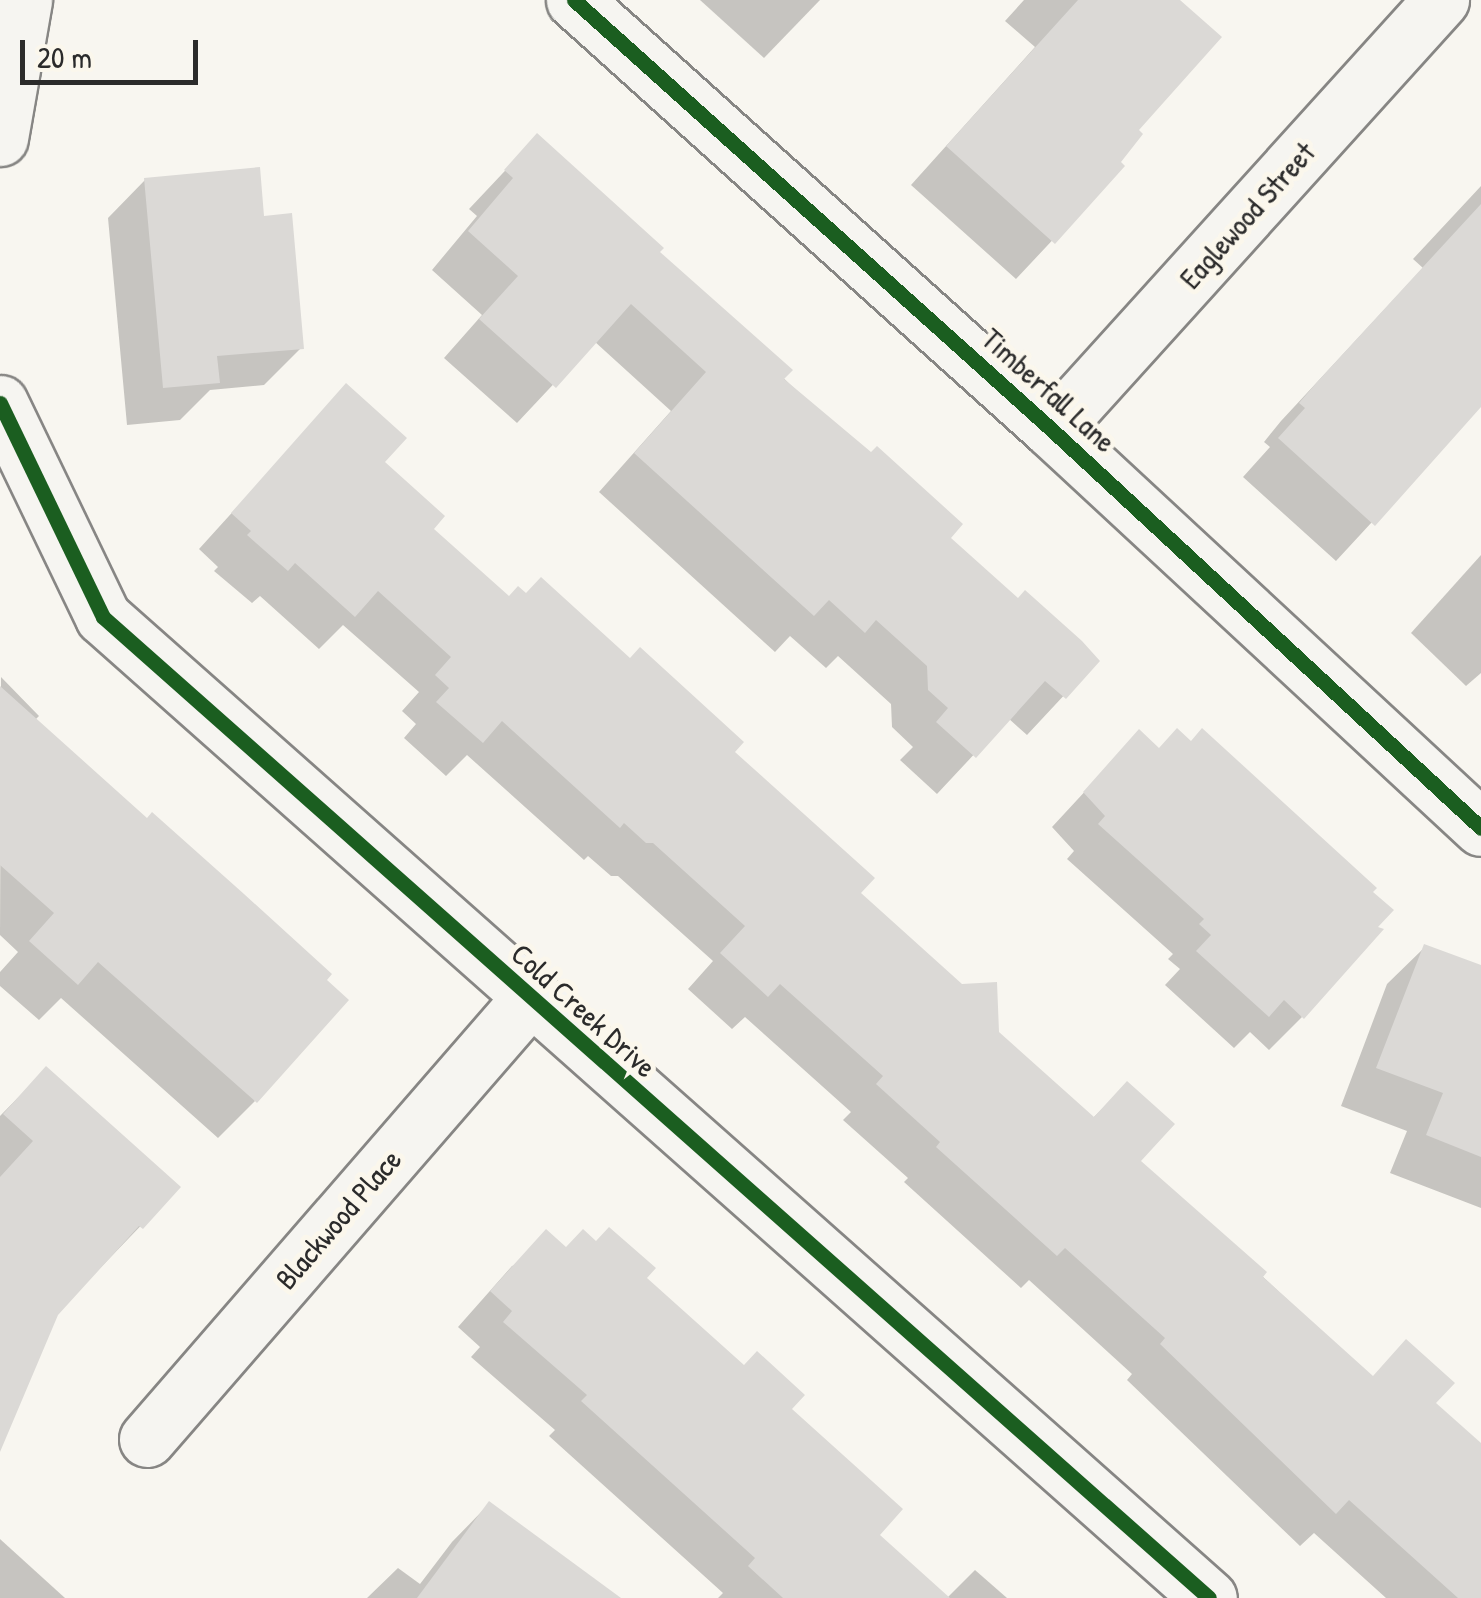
<!DOCTYPE html>
<html>
<head>
<meta charset="utf-8">
<style>
  body { margin:0 }
  #map { position:relative; width:1481px; height:1598px; overflow:hidden; background:#f8f6f0; font-family:"Patrick Hand",sans-serif }
  div>[style] { position:absolute }
  .shadow>* { inset:0; background:#0003 }
  .building>* { inset:0; background:#dbd9d6 }
  .roads { filter:drop-shadow(2px 0 #878684) drop-shadow(-2px 0 #878684) drop-shadow(0 2px #878684) drop-shadow(0 -2px #878684) }
  .minor>* { height:55px; margin:-27.5px; padding:0 27.5px; transform-origin:27.5px; border-radius:27.5px; background:#f6f5f1 }
  .cycleway>* { height:15px; margin:-7.5px; padding:0 7.5px; transform-origin:7.5px; border-radius:7.5px; background:#1b5e20 }
  span { translate:-50% -50%; white-space:nowrap; text-align:center; line-height:1.15; -webkit-text-stroke:10px #fbf7ec; paint-order:stroke }
  .street-label { font-size:30px; color:#2b2b2b }
  .scale { position:absolute; left:20px; top:40px; width:178px; height:45px; box-sizing:border-box; border:5px solid #2b2b2b; border-top:0; padding-left:12px; font-size:30px; line-height:35px; white-space:nowrap; color:#2b2b2b; -webkit-text-stroke:8px #fbf7ec; paint-order:stroke }
</style>
</head>
<body>
<div id="map">
  <div class="shadow">
    <i style="clip-path:polygon(700px 0,820px 0,764px 58px)"></i>
    <i style="clip-path:polygon(1024px 0,1177px 0,1135px 130px,1118px 162px,1122px 166px,1016px 279px,911px 185px,1035px 47px,1005px 21px)"></i>
    <i style="clip-path:polygon(537px 137px,947px 538px,1017px 601px,1096px 661px,1027px 735px,1008px 718px,937px 794px,900px 760px,913px 747px,892px 727px,891px 704px,838px 656px,826px 668px,790px 636px,775px 652px,599px 492px,671px 411px,594px 341px,517px 423px,444px 358px,482px 315px,432px 270px,477px 216px,469px 209px)"></i>
    <i style="clip-path:polygon(145px 180px,262px 219px,301px 348px,264px 385px,210px 390px,180px 420px,127px 425px,108px 218px)"></i>
    <i style="clip-path:polygon(1481px 186px,1481px 404px,1336px 561px,1243px 477px,1270px 447px,1264px 442px,1281px 421px,1423px 268px,1413px 259px)"></i>
    <i style="clip-path:polygon(346px 387px,381px 462px,431px 529px,509px 599px,732px 752px,858px 894px,996px 1033px,1092px 1119px,1127px 1084px,1138px 1161px,1372px 1378px,1433px 1403px,1481px 1447px,1481px 1598px,1386px 1598px,1314px 1533px,1300px 1546px,1127px 1380px,1132px 1374px,1029px 1280px,1021px 1288px,904px 1182px,908px 1178px,843px 1120px,851px 1112px,745px 1017px,732px 1029px,688px 989px,713px 961px,618px 876px,611px 876px,588px 856px,584px 860px,467px 755px,446px 776px,404px 738px,416px 724px,402px 711px,419px 692px,343px 625px,319px 649px,260px 596px,252px 603px,214px 571px,218px 567px,199px 549px)"></i>
    <i style="clip-path:polygon(1481px 555px,1481px 673px,1466px 686px,1411px 633px)"></i>
    <i style="clip-path:polygon(1px 677px,39px 716px,35px 720px,255px 1101px,218px 1138px,61px 998px,39px 1020px,0 986px,0 972px,18px 952px,0 935px)"></i>
    <i style="clip-path:polygon(1139px 733px,1302px 1017px,1269px 1050px,1250px 1032px,1234px 1048px,1165px 985px,1180px 969px,1168px 959px,1173px 954px,1067px 859px,1074px 851px,1052px 827px)"></i>
    <i style="clip-path:polygon(1425px 947px,1481px 970px,1481px 1208px,1390px 1173px,1407px 1131px,1341px 1106px,1387px 984px)"></i>
    <i style="clip-path:polygon(46px 1069px,178px 1187px,56px 1314px,0 1409px,0 1116px)"></i>
    <i style="clip-path:polygon(565px 1250px,644px 1278px,788px 1409px,876px 1535px,946px 1598px,718px 1598px,723px 1593px,549px 1436px,555px 1430px,471px 1357px,480px 1347px,458px 1327px,512px 1266px)"></i>
    <i style="clip-path:polygon(489px 1504px,586px 1598px,367px 1598px,398px 1568px,420px 1584px,452px 1542px)"></i>
    <i style="clip-path:polygon(0 1539px,65px 1598px,0 1598px)"></i>
    <i style="clip-path:polygon(975px 1570px,1007px 1598px,947px 1598px)"></i>
  </div>
  <div class="building">
    <i style="clip-path:polygon(1078px 0,1180px 0,1222px 37px,1139px 130px,1143px 134px,1121px 162px,1125px 166px,1055px 244px,946px 146px)"></i>
    <i style="clip-path:polygon(537px 133px,664px 248px,660px 252px,793px 370px,784px 379px,871px 452px,877px 446px,963px 524px,951px 538px,1018px 598px,1025px 590px,1082px 641px,1100px 661px,1066px 699px,1045px 681px,976px 758px,936px 722px,948px 708px,928px 690px,927px 666px,876px 620px,865px 633px,829px 600px,814px 616px,634px 453px,706px 372px,631px 304px,556px 388px,479px 319px,518px 276px,468px 231px,513px 178px,504px 170px)"></i>
    <i style="clip-path:polygon(260px 167px,264px 216px,292px 213px,304px 349px,217px 356px,220px 383px,163px 388px,144px 178px)"></i>
    <i style="clip-path:polygon(1481px 204px,1481px 407px,1375px 526px,1278px 438px,1305px 408px,1299px 403px,1318px 381px)"></i>
    <i style="clip-path:polygon(346px 383px,407px 438px,385px 462px,445px 516px,434px 529px,509px 596px,518px 586px,526px 593px,541px 577px,630px 658px,640px 647px,744px 742px,735px 752px,875px 878px,861px 893px,962px 984px,997px 982px,999px 1032px,1094px 1117px,1127px 1081px,1175px 1124px,1141px 1161px,1267px 1272px,1263px 1277px,1373px 1376px,1406px 1339px,1455px 1383px,1436px 1403px,1481px 1443px,1481px 1598px,1458px 1598px,1349px 1500px,1336px 1514px,1160px 1344px,1165px 1338px,1065px 1248px,1057px 1256px,936px 1147px,940px 1142px,876px 1084px,883px 1076px,780px 984px,768px 997px,720px 953px,745px 926px,653px 843px,646px 843px,624px 823px,620px 828px,502px 721px,483px 743px,436px 702px,449px 688px,435px 675px,451px 657px,378px 591px,355px 617px,295px 563px,288px 571px,247px 535px,251px 531px,231px 513px)"></i>
    <i style="clip-path:polygon(0 686px,147px 818px,152px 812px,244px 894px,332px 974px,327px 980px,349px 1000px,257px 1103px,98px 962px,78px 985px,29px 941px,54px 913px,0 865px)"></i>
    <i style="clip-path:polygon(1177px 728px,1191px 741px,1202px 728px,1377px 888px,1373px 892px,1394px 910px,1378px 927px,1384px 929px,1304px 1019px,1284px 1000px,1269px 1017px,1196px 951px,1211px 935px,1199px 924px,1204px 919px,1098px 824px,1105px 816px,1083px 792px,1139px 729px,1159px 748px)"></i>
    <i style="clip-path:polygon(1424px 944px,1481px 965px,1481px 1157px,1426px 1135px,1443px 1093px,1376px 1068px)"></i>
    <i style="clip-path:polygon(46px 1066px,181px 1187px,143px 1229px,139px 1226px,58px 1315px,0 1452px,0 1177px,33px 1141px,3px 1114px)"></i>
    <i style="clip-path:polygon(609px 1227px,656px 1268px,647px 1278px,744px 1365px,757px 1351px,805px 1395px,792px 1409px,903px 1509px,880px 1535px,950px 1598px,783px 1598px,748px 1566px,755px 1558px,581px 1401px,587px 1395px,503px 1322px,512px 1311px,490px 1291px,546px 1229px,566px 1247px,583px 1229px,596px 1241px)"></i>
    <i style="clip-path:polygon(489px 1501px,621px 1598px,417px 1598px)"></i>
  </div>
  <div class="roads">
    <div class="minor">
      <i style="left:574px;top:0;width:643px;rotate:41.97deg"></i>
      <i style="left:1052px;top:430px;width:585px;rotate:42.85deg"></i>
      <i style="left:0;top:138px;width:140px;rotate:-80.1deg"></i>
      <i style="left:0;top:403px;width:237px;rotate:64.3deg"></i>
      <i style="left:103px;top:617px;width:1478px;rotate:41.57deg"></i>
      <i style="left:1052px;top:430px;width:580px;rotate:-47.87deg"></i>
      <i style="left:147px;top:1439px;width:583px;rotate:-49.04deg"></i>
    </div>
  </div>
  <div class="cycleway">
    <i style="left:574px;top:0;width:643px;rotate:41.97deg"></i>
    <i style="left:1052px;top:430px;width:585px;rotate:42.85deg"></i>
    <i style="left:0;top:403px;width:237px;rotate:64.3deg"></i>
    <i style="left:103px;top:617px;width:1478px;rotate:41.57deg"></i>
  </div>
  <div class="street-label">
    <span style="left:1247px;top:215px;rotate:-48deg">Eaglewood Street</span>
    <span style="left:1049px;top:390px;rotate:42deg">Timberfall Lane</span>
    <span style="left:584px;top:1010px;rotate:42deg">Cold Creek Drive</span>
    <span style="left:338px;top:1219px;rotate:-49deg">Blackwood Place</span>
  </div>
  <div class="scale">20 m</div>
</div>
</body>
</html>
